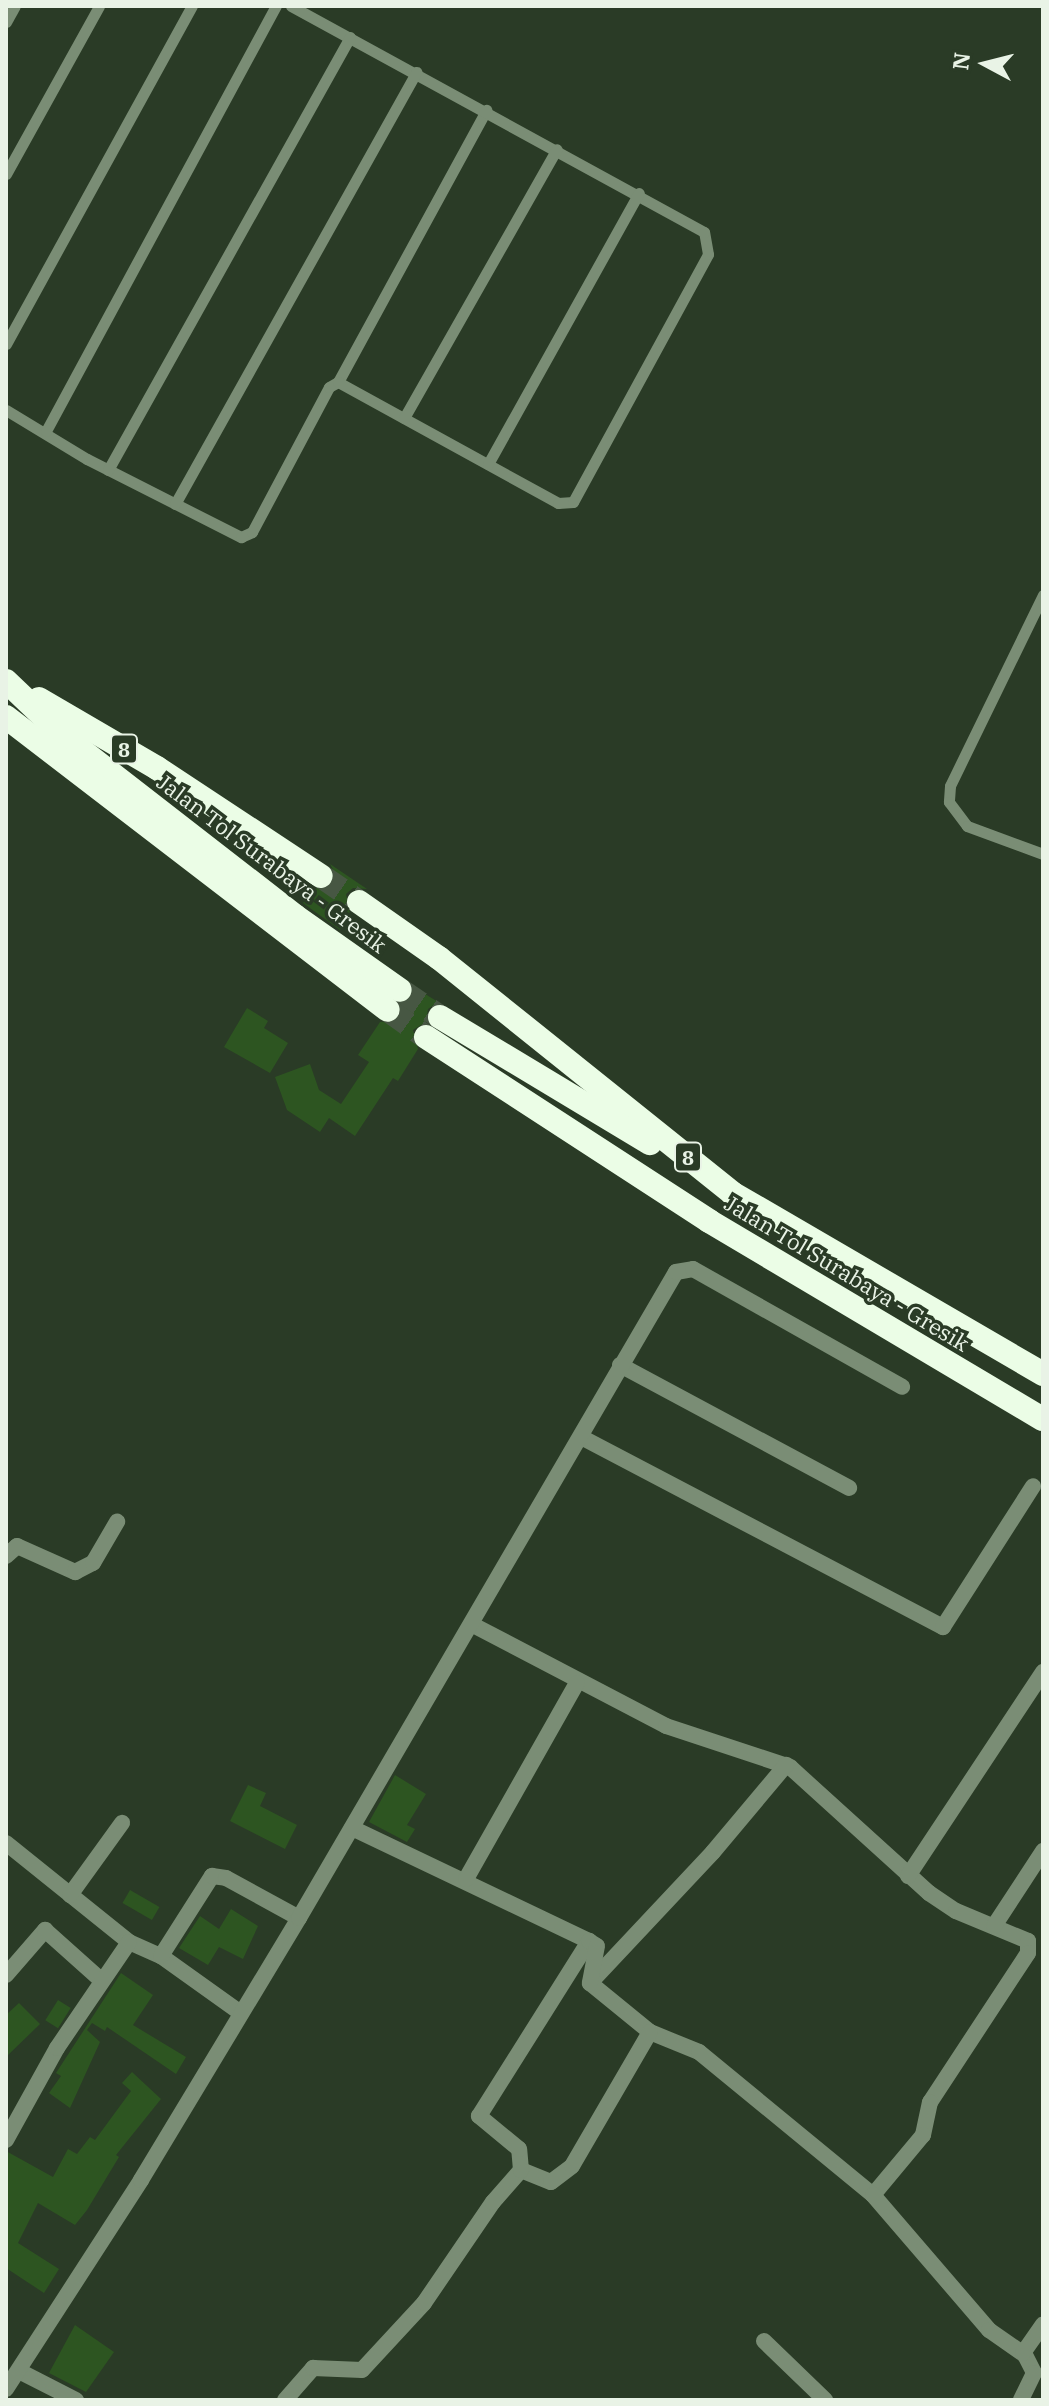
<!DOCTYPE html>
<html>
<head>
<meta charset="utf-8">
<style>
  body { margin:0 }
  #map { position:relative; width:1049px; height:2406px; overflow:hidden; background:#2a3b26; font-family:"IBM Plex Serif",serif }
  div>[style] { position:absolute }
  .building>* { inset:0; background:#2d5521; transform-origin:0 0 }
  .highway-tunnel>* { height:24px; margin-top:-12px; transform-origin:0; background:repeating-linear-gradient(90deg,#475743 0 24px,transparent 0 36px) }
  .lane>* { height:11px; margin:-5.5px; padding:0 5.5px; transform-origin:5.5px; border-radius:5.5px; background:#7a8d75 }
  .street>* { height:16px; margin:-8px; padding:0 8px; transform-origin:8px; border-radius:8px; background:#7a8d75 }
  .highway>* { height:24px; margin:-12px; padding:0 12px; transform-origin:12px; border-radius:12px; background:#ebfde6 }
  span { translate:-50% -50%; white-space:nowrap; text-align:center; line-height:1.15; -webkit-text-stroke:7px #2a3b26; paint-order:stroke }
  .shield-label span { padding:2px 6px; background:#2a3b26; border:2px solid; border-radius:6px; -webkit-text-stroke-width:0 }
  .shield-label { font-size:20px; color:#e9f3e6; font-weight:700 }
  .street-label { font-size:22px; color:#e9f3e6 }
  .frame { position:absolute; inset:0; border:8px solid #e9f3e6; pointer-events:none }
  .north { position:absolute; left:945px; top:24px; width:80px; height:80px; -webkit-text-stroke:6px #2a3b26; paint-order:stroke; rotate:277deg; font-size:22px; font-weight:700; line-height:32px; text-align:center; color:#e9f3e6 }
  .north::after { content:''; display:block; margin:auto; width:28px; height:36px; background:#e9f3e6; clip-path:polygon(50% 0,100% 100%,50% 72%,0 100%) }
</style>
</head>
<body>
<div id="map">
  <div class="building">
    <i style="clip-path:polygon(330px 864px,367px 889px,353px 888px,346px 894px,350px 914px,340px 930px,303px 903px,313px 889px,333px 885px,336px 876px)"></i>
    <i style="clip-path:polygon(414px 987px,438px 1002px,428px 1009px,426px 1022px,413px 1030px,418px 1049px,398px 1081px,393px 1078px,355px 1136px,329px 1118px,320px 1132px,287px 1110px,275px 1077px,310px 1064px,319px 1090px,341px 1104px,369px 1062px,358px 1055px,380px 1022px,399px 1020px)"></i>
    <i style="clip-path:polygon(247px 1008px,268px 1021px,264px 1028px,288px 1043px,270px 1073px,224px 1047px)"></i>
    <i style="clip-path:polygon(395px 1775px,426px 1794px,407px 1825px,415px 1829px,407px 1842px,369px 1822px)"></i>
    <i style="clip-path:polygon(248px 1785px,266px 1793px,260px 1806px,297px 1825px,285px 1849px,230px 1821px)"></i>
    <i style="left:130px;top:1890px;width:34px;height:15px;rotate:30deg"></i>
    <i style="clip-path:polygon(231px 1909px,258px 1926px,243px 1959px,219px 1947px,208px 1965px,179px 1948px,200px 1916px,219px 1929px)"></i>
    <i style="clip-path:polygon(121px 1973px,153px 1995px,133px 2025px,186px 2057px,176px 2074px,107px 2027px,105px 2031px,92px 2023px,87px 2030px,100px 2042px,70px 2108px,49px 2093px,61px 2076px,56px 2073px)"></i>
    <i style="left:58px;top:2000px;width:15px;height:24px;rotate:32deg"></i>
    <i style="clip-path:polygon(19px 2003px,40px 2024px,6px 2057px,6px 2015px)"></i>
    <i style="clip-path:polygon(132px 2072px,161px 2099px,116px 2155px,119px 2157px,87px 2210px,75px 2225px,38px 2203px,18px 2243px,59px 2269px,44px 2293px,6px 2268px,6px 2151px,53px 2177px,68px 2149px,77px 2154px,90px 2137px,95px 2140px,131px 2091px,122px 2083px)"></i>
    <i style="clip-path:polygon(75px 2325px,114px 2352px,86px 2392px,49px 2373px)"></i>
  </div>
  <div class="highway-tunnel">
    <i style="left:321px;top:876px;width:46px;rotate:34.4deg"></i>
    <i style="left:400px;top:990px;width:48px;rotate:34deg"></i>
    <i style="left:388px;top:1010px;width:47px;rotate:35.4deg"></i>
  </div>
  <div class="lane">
    <i style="left:6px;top:22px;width:18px;rotate:-61deg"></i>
    <i style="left:6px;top:174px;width:192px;rotate:-61deg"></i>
    <i style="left:6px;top:344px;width:386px;rotate:-61.2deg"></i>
    <i style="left:338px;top:382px;width:310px;rotate:-61.4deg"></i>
    <i style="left:6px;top:410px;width:95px;rotate:31.2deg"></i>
    <i style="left:87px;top:459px;width:173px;rotate:26.9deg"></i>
    <i style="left:241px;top:537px;width:12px;rotate:-24deg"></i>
    <i style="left:252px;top:532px;width:164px;rotate:-62deg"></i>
    <i style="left:329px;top:387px;width:10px;rotate:-29deg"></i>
    <i style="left:338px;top:382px;width:251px;rotate:28.8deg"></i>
    <i style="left:558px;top:503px;width:15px;rotate:-4deg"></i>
    <i style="left:573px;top:502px;width:282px;rotate:-61.4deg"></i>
    <i style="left:708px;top:254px;width:22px;rotate:-100deg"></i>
    <i style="left:704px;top:232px;width:471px;rotate:-151.3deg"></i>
    <i style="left:404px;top:418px;width:309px;rotate:-60.4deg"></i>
    <i style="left:46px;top:431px;width:483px;rotate:-61.6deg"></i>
    <i style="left:488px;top:464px;width:310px;rotate:-60.9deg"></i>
    <i style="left:108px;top:470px;width:496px;rotate:-60.8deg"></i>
    <i style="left:175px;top:504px;width:495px;rotate:-60.8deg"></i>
    <i style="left:1043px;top:595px;width:212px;rotate:116deg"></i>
    <i style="left:950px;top:786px;width:16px;rotate:94deg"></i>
    <i style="left:949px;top:802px;width:30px;rotate:53deg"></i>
    <i style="left:967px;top:826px;width:81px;rotate:20.2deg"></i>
  </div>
  <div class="street">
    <i style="left:620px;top:1365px;width:260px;rotate:28.2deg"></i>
    <i style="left:581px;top:1437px;width:409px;rotate:27.7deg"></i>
    <i style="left:943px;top:1627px;width:167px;rotate:-57.4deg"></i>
    <i style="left:6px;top:1556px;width:15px;rotate:-42deg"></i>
    <i style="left:17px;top:1546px;width:64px;rotate:24.1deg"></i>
    <i style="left:75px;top:1572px;width:20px;rotate:-27deg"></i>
    <i style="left:93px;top:1563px;width:48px;rotate:-59.7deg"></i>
    <i style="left:473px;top:1625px;width:218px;rotate:27.6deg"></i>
    <i style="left:666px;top:1726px;width:131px;rotate:18.3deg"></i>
    <i style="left:790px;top:1767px;width:188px;rotate:42.2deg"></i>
    <i style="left:929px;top:1893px;width:32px;rotate:34deg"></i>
    <i style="left:956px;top:1911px;width:78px;rotate:22.6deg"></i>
    <i style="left:1028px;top:1941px;width:12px;rotate:90deg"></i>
    <i style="left:1028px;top:1953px;width:178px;rotate:123.3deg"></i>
    <i style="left:930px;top:2102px;width:34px;rotate:102deg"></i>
    <i style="left:923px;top:2135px;width:78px;rotate:129.8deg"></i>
    <i style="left:352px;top:1828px;width:263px;rotate:25.5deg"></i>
    <i style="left:6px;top:1843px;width:158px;rotate:38.8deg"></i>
    <i style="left:129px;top:1942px;width:35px;rotate:24deg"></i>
    <i style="left:161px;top:1956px;width:98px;rotate:35.5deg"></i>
    <i style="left:908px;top:1876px;width:245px;rotate:-56.5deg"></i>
    <i style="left:466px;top:1879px;width:225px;rotate:-60.5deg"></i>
    <i style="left:70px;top:1895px;width:89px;rotate:-54.2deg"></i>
    <i style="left:994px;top:1926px;width:90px;rotate:-56.8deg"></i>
    <i style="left:161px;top:1956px;width:95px;rotate:-57.5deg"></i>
    <i style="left:212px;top:1876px;width:14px;rotate:8deg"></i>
    <i style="left:226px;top:1878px;width:83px;rotate:28.7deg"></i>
    <i style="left:6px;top:1975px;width:60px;rotate:-49.1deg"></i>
    <i style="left:45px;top:1930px;width:75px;rotate:41.8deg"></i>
    <i style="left:591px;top:1982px;width:178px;rotate:-46.8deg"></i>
    <i style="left:713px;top:1852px;width:114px;rotate:-50deg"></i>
    <i style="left:590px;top:1983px;width:77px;rotate:39.2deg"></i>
    <i style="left:650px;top:2032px;width:53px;rotate:22.2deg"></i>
    <i style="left:699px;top:2052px;width:225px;rotate:39.4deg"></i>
    <i style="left:873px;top:2195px;width:178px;rotate:49.3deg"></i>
    <i style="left:989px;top:2330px;width:44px;rotate:34.8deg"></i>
    <i style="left:1025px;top:2355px;width:20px;rotate:63deg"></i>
    <i style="left:1034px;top:2373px;width:30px;rotate:116deg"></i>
    <i style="left:6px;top:2140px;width:105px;rotate:-61deg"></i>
    <i style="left:57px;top:2048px;width:128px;rotate:-55.8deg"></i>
    <i style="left:521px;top:2170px;width:32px;rotate:22deg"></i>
    <i style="left:551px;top:2182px;width:26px;rotate:-37deg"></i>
    <i style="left:572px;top:2166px;width:155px;rotate:-59.8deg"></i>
    <i style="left:764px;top:2341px;width:85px;rotate:44deg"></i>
    <i style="left:1023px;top:2353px;width:35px;rotate:-55deg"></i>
    <i style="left:19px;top:2371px;width:64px;rotate:27deg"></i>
    <i style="left:6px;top:2389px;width:249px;rotate:-57.1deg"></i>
    <i style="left:141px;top:2180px;width:306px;rotate:-58.9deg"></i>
    <i style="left:299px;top:1918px;width:748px;rotate:-59.73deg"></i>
    <i style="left:676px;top:1272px;width:17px;rotate:-10deg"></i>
    <i style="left:693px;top:1269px;width:240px;rotate:29.4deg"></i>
    <i style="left:285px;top:2400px;width:43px;rotate:-48.8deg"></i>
    <i style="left:313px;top:2368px;width:49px;rotate:2.3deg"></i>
    <i style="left:362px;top:2370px;width:91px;rotate:-47.2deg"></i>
    <i style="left:424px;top:2303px;width:122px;rotate:-55.7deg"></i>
    <i style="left:493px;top:2202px;width:43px;rotate:-48.8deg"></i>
    <i style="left:521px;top:2170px;width:21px;rotate:-95deg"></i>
    <i style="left:519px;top:2149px;width:52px;rotate:-140.5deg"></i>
    <i style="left:479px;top:2116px;width:207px;rotate:-57.8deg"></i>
    <i style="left:589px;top:1941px;width:9px;rotate:32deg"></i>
    <i style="left:597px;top:1946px;width:38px;rotate:101deg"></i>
  </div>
  <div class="highway">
    <i style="left:6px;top:681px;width:84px;rotate:43.6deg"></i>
    <i style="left:67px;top:739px;width:289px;rotate:37.8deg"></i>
    <i style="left:295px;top:916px;width:128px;rotate:35.2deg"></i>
    <i style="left:39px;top:699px;width:137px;rotate:30.3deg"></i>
    <i style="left:157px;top:768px;width:196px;rotate:33.4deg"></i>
    <i style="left:6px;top:717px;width:481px;rotate:37.5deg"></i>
    <i style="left:359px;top:902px;width:98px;rotate:35deg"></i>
    <i style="left:439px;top:958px;width:376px;rotate:38.7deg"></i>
    <i style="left:732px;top:1193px;width:360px;rotate:30.2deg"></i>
    <i style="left:440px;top:1017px;width:245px;rotate:31deg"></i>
    <i style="left:426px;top:1037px;width:338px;rotate:33deg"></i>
    <i style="left:709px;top:1221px;width:388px;rotate:30.7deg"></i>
  </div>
  <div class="shield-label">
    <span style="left:124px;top:749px">8</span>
    <span style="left:688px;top:1157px">8</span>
  </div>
  <div class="street-label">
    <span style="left:272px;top:863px;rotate:37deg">Jalan Tol Surabaya - Gresik</span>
    <span style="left:847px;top:1273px;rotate:31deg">Jalan Tol Surabaya - Gresik</span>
  </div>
  <div class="frame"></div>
  <div class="north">N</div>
</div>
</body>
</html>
